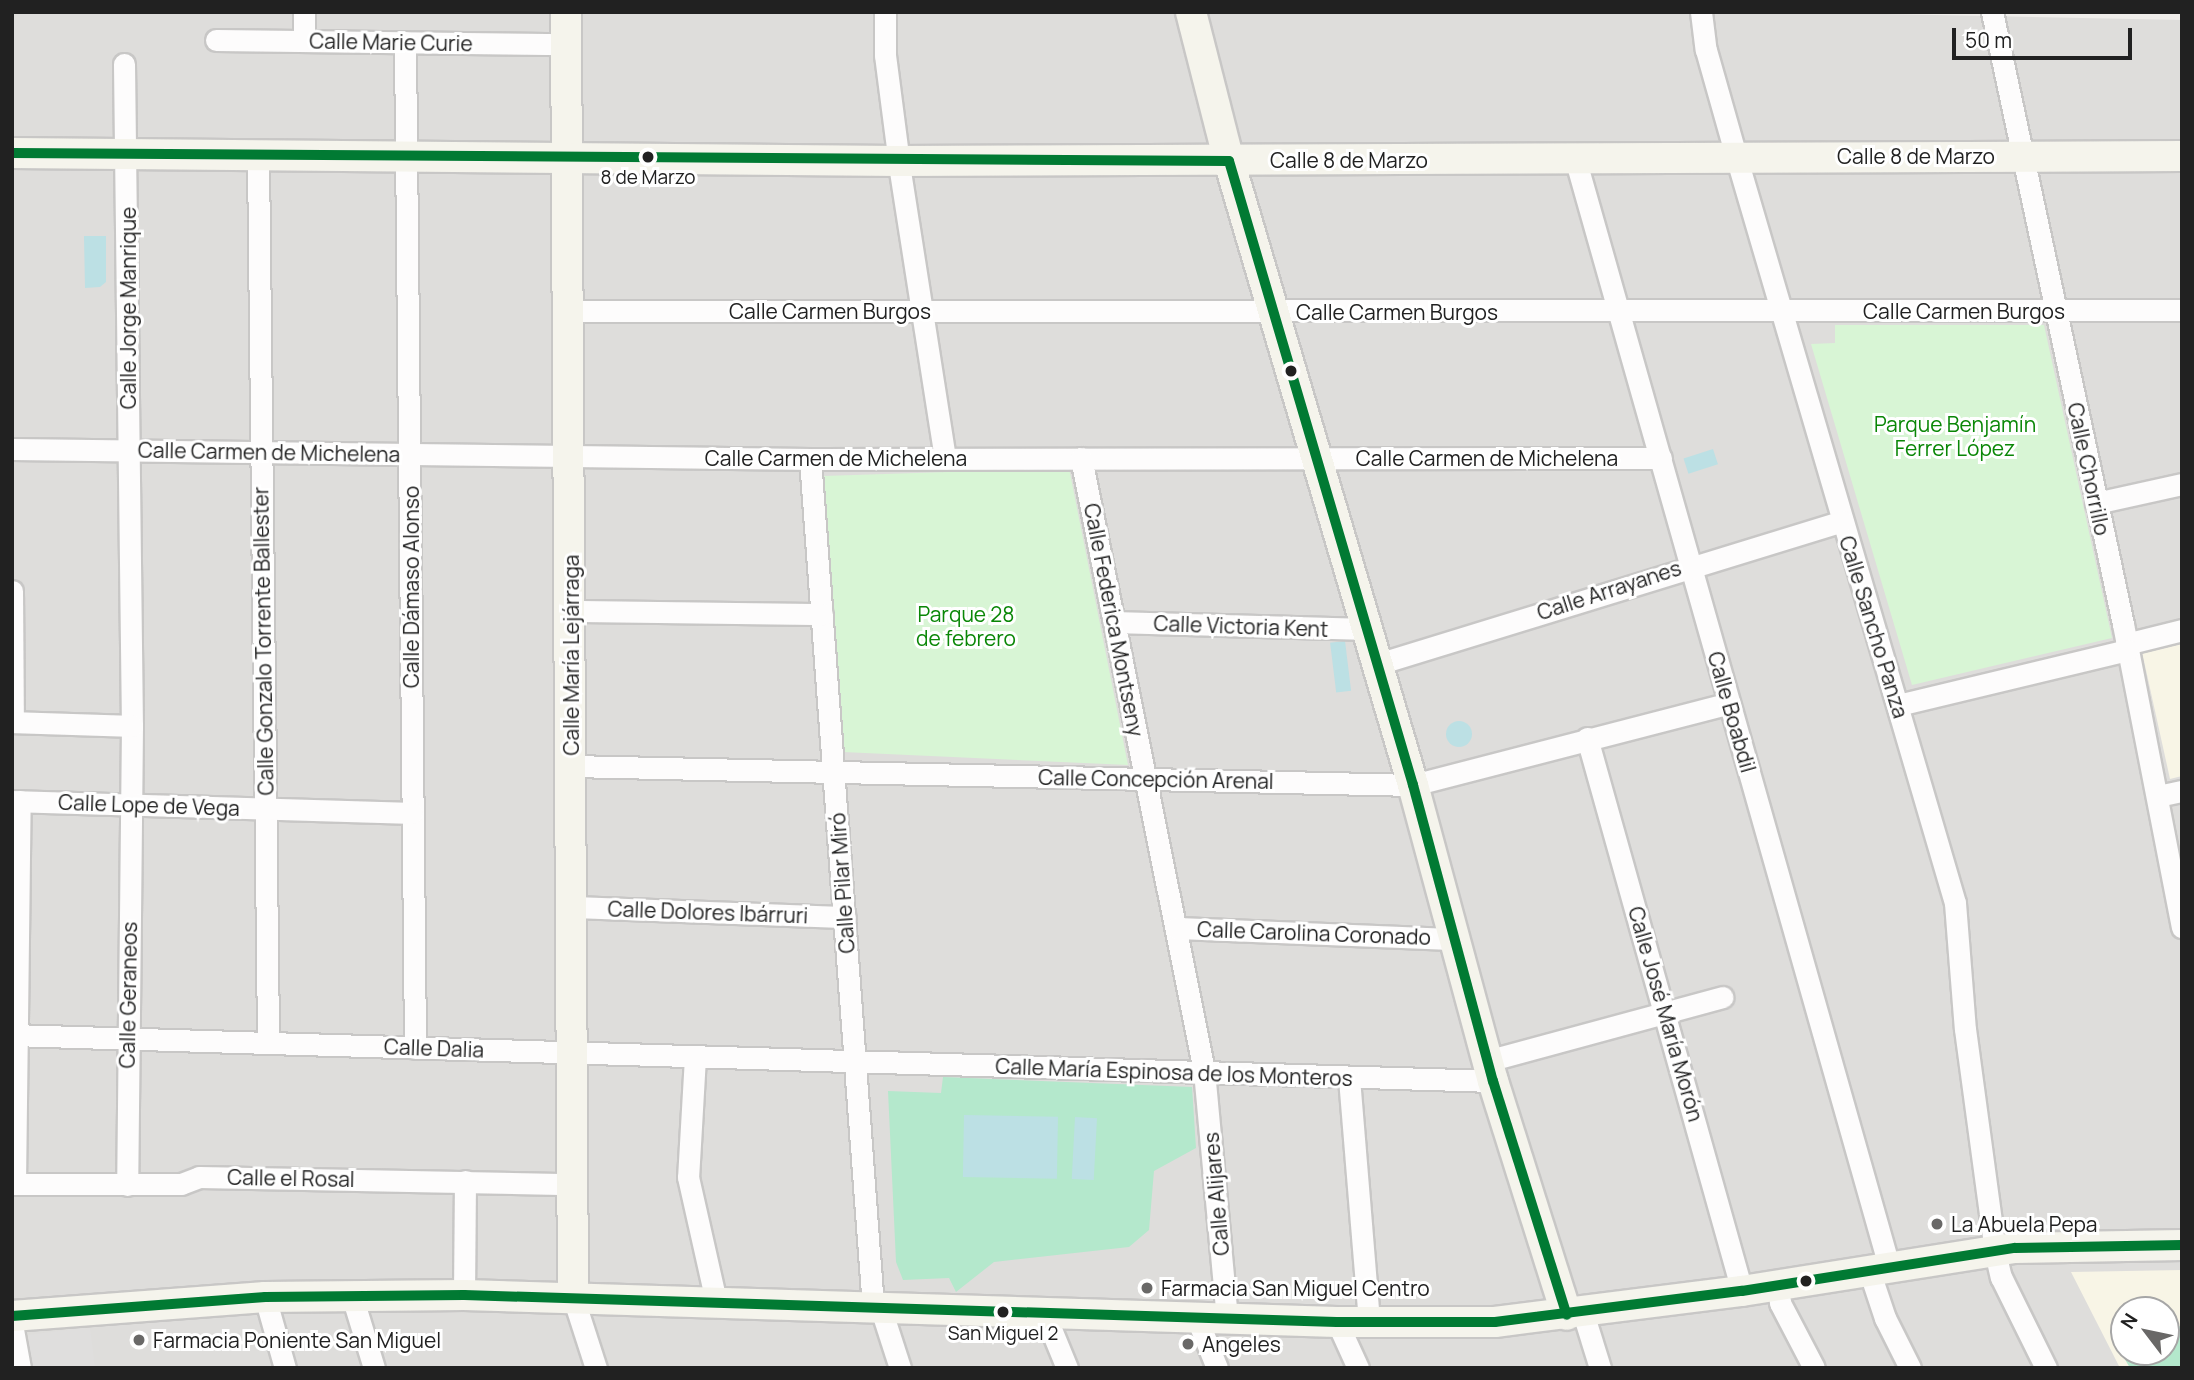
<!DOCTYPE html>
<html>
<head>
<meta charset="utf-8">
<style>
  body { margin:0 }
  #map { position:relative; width:2194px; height:1380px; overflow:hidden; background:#efedea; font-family:Manrope,sans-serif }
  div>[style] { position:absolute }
  .residential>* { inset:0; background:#dedddb }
  .education>* { inset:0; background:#f8f5e6 }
  .park>* { inset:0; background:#d8f5d5 }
  .pitch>* { inset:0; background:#b4e8cc }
  .parking>* { inset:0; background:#dfdedd }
  .water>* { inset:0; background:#bce0e4; transform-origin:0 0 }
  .round { border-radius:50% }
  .roads { filter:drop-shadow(2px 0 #c8c7c6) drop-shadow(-2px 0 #c8c7c6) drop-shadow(0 2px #c8c7c6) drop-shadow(0 -2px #c8c7c6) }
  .street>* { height:21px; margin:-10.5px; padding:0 10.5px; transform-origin:10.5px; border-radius:10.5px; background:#fdfcfc }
  .secondary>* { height:30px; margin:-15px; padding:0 15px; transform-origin:15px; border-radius:15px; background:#f5f4ec }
  .bus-1>* { height:10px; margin:-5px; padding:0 5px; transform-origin:5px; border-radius:5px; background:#017a33 }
  .dots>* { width:19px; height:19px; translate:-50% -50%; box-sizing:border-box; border:4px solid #fff; border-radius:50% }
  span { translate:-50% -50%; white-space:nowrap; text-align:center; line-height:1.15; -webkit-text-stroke:6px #fff; paint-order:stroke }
  .bus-label { font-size:19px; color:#212121 }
  .street-label { font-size:21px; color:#212121 }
  .park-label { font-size:21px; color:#0a8707 }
  .poi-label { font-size:21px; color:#212121 }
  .left { translate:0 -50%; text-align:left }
  .frame { position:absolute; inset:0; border:14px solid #212121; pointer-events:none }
  .north { position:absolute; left:2110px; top:1296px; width:70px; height:70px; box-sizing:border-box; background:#fff; border:2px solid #a6a6a6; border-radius:50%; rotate:302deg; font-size:19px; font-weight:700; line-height:28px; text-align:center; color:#212121 }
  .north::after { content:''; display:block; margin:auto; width:24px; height:32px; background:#696867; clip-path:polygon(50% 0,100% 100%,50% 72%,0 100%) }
  .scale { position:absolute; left:1952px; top:28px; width:180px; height:32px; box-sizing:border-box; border:4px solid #212121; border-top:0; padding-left:9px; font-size:21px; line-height:24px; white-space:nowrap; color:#212121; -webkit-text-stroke:5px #fff; paint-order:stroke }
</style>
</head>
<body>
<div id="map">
  <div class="residential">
    <i style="clip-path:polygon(evenodd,12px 12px,1786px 12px,2182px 20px,2182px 1368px,12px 1368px,12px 12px,2124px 1310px,2166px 1310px,2166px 1352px,2124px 1352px,2124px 1310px)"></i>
  </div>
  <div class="education">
    <i style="clip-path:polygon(2182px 643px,2182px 776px,2170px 779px,2142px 652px)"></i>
    <i style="clip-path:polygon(evenodd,2182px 1270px,2182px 1368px,2120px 1368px,2071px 1272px,2182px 1270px,2124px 1310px,2166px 1310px,2166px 1352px,2124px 1352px,2124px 1310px)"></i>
  </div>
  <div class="park">
    <i style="clip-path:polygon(1835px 325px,2044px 325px,2112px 638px,1912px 685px,1811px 344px,1835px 343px)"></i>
    <i style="clip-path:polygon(1069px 468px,1128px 765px,843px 752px,823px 476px)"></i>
  </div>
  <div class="pitch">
    <i style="clip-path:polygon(943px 1077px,1192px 1087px,1196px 1148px,1154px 1171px,1149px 1230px,1129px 1247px,994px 1262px,956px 1292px,949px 1278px,903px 1280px,896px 1262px,888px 1091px,941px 1093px)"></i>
    <i style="clip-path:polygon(2182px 1325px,2182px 1368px,2130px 1368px,2123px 1356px,2166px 1352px,2166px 1333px)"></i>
  </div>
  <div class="parking">
    <i style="clip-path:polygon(90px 1327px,95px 1368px,25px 1368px,20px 1336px)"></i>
  </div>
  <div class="water">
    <i style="clip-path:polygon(84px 236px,106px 236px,106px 282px,100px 287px,85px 288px)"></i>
    <i style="left:1713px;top:449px;width:16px;height:31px;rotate:72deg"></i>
    <i style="left:1345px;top:641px;width:50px;height:15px;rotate:83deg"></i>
    <i class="round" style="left:1446px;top:721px;width:26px;height:26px"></i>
    <i style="left:964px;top:1115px;width:94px;height:62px;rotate:1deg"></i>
    <i style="left:1075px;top:1117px;width:22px;height:62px;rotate:3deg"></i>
  </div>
  <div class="roads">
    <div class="street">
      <i style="left:885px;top:12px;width:43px;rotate:90deg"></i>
      <i style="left:885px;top:55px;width:117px;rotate:82.6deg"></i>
      <i style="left:900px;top:171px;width:291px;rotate:81.1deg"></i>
      <i style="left:1701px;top:12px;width:38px;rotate:83deg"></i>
      <i style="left:1706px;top:50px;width:110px;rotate:74.2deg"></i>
      <i style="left:1736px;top:156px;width:778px;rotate:73.66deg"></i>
      <i style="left:1955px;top:903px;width:126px;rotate:85.5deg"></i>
      <i style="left:1965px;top:1029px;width:225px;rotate:82.3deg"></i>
      <i style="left:1995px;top:1252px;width:26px;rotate:77deg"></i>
      <i style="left:2001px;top:1277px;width:102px;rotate:63.7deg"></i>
      <i style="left:1992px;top:12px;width:626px;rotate:77.92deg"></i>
      <i style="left:2123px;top:624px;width:309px;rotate:79deg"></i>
      <i style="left:216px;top:40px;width:351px;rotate:0.7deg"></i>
      <i style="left:304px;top:41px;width:29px;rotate:-90deg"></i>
      <i style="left:405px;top:42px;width:1006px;rotate:89.43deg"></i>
      <i style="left:124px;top:64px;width:662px;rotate:89.31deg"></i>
      <i style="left:132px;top:726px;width:459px;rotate:90.6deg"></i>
      <i style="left:258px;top:156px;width:887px;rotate:89.35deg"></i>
      <i style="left:1575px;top:158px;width:1152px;rotate:74.18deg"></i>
      <i style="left:570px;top:311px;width:1612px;rotate:-0.04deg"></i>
      <i style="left:12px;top:449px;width:798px;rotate:0.72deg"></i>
      <i style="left:810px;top:459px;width:851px;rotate:-0.07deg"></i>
      <i style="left:1081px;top:458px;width:625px;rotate:78.65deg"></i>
      <i style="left:1204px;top:1071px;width:247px;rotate:84.7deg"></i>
      <i style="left:810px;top:459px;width:849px;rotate:85.75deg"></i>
      <i style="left:2096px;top:503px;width:88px;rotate:-12.5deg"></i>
      <i style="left:12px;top:591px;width:131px;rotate:89.6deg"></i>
      <i style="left:571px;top:611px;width:251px;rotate:0.7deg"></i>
      <i style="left:1114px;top:622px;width:253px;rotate:1.6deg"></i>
      <i style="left:2126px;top:644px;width:58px;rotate:-14deg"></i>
      <i style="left:1378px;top:664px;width:486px;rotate:-17.1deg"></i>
      <i style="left:1898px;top:705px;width:236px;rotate:-13.5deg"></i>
      <i style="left:12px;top:722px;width:120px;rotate:1.9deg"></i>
      <i style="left:1587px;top:738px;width:574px;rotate:74.34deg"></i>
      <i style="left:571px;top:766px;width:842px;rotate:1.29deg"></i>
      <i style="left:1413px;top:785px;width:326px;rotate:-14.5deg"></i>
      <i style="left:2158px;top:796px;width:25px;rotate:-12deg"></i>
      <i style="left:12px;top:801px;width:400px;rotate:1.7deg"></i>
      <i style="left:571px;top:907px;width:274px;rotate:2.1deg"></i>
      <i style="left:1176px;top:928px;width:277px;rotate:2.3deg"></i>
      <i style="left:12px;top:1035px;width:1482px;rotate:1.78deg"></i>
      <i style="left:695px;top:1057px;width:120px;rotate:93.3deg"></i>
      <i style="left:688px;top:1177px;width:127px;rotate:77.3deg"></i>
      <i style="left:1487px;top:1061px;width:244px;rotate:-15.2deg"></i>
      <i style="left:1349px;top:1078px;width:245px;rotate:85.3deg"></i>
      <i style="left:12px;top:1184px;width:169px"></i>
      <i style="left:181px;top:1184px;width:19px;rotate:-21deg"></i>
      <i style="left:199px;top:1177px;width:373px;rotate:1.1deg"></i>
      <i style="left:15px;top:1184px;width:383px;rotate:-89.3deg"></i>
      <i style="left:1869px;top:1270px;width:51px;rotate:71.6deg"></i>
      <i style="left:1885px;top:1318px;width:56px;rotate:63.4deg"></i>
      <i style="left:1777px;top:1283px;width:20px;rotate:81deg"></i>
      <i style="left:1780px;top:1303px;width:73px;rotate:62.4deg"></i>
      <i style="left:464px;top:1295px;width:114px;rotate:-89.5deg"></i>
      <i style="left:352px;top:1296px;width:75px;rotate:73deg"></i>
      <i style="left:265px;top:1297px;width:74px;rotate:74.3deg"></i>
      <i style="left:573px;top:1297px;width:75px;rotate:72.1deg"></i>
      <i style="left:880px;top:1306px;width:65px;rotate:72.1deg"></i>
      <i style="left:1044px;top:1312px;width:61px;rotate:67.7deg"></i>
      <i style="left:1583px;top:1313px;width:58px;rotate:72.8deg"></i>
      <i style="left:1196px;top:1316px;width:56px;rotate:68deg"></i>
      <i style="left:1337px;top:1322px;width:51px;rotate:65.5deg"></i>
      <i style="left:12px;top:1324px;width:45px;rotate:79.7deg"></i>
    </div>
    <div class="secondary">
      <i style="left:566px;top:12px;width:1285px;rotate:89.69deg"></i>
      <i style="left:1191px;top:12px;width:154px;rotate:75.7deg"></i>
      <i style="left:1229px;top:161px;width:651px;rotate:73.57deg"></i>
      <i style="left:1413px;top:785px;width:307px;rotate:74.9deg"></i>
      <i style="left:1493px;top:1081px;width:245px;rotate:72.5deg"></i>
      <i style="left:12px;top:153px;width:887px;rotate:0.52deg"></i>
      <i style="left:899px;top:161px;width:1283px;rotate:-0.22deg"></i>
      <i style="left:12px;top:1316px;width:254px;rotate:-4.3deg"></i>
      <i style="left:265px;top:1297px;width:199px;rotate:-0.6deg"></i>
      <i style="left:464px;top:1295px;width:873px;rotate:1.77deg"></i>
      <i style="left:1337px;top:1322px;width:158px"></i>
      <i style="left:1495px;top:1322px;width:249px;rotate:-7.2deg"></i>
      <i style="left:1742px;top:1291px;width:276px;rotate:-9deg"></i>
      <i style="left:2015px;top:1248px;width:167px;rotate:-1deg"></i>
    </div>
  </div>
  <div class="bus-1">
    <i style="left:12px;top:153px;width:1217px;rotate:0.38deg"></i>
    <i style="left:1229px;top:161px;width:651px;rotate:73.57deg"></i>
    <i style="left:1413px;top:785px;width:307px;rotate:74.9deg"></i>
    <i style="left:1493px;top:1081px;width:245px;rotate:72.5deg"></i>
    <i style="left:12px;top:1316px;width:254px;rotate:-4.3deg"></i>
    <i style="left:265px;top:1297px;width:199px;rotate:-0.6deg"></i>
    <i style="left:464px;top:1295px;width:873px;rotate:1.77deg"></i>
    <i style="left:1337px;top:1322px;width:158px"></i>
    <i style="left:1495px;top:1322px;width:249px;rotate:-7.2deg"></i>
    <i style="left:1742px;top:1291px;width:276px;rotate:-9deg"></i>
    <i style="left:2015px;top:1248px;width:167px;rotate:-1deg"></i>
  </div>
  <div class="dots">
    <i style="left:648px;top:157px;background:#212121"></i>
    <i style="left:1291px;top:371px;background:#212121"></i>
    <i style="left:1937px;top:1224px;background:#696867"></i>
    <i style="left:1806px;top:1281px;background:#212121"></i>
    <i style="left:1147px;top:1288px;background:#696867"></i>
    <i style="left:1003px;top:1312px;background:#212121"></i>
    <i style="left:139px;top:1340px;background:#696867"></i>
    <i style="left:1188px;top:1344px;background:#696867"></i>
  </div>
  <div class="bus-label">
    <span style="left:648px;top:178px">8 de Marzo</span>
    <span style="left:1003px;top:1334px">San Miguel 2</span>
  </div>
  <div class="street-label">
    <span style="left:391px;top:42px;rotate:1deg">Calle Marie Curie</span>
    <span style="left:1916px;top:156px">Calle 8 de Marzo</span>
    <span style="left:1349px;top:160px">Calle 8 de Marzo</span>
    <span style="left:128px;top:308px;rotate:-90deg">Calle Jorge Manrique</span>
    <span style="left:830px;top:311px">Calle Carmen Burgos</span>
    <span style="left:1964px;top:311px">Calle Carmen Burgos</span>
    <span style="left:1397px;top:312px">Calle Carmen Burgos</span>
    <span style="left:269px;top:452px;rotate:1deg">Calle Carmen de Michelena</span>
    <span style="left:836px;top:458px">Calle Carmen de Michelena</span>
    <span style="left:1487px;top:458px">Calle Carmen de Michelena</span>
    <span style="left:2089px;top:469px;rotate:78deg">Calle Chorrillo</span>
    <span style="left:411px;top:587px;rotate:-90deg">Calle Dámaso Alonso</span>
    <span style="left:1609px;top:590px;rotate:-18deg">Calle Arrayanes</span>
    <span style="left:1114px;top:620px;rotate:79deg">Calle Federica Montseny</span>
    <span style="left:1241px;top:626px;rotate:2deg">Calle Victoria Kent</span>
    <span style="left:1874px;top:627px;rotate:73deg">Calle Sancho Panza</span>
    <span style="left:263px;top:641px;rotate:-91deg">Calle Gonzalo Torrente Ballester</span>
    <span style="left:571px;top:655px;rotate:-90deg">Calle María Lejárraga</span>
    <span style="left:1732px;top:712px;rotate:74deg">Calle Boabdil</span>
    <span style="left:1156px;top:779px;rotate:1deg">Calle Concepción Arenal</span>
    <span style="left:149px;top:805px;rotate:2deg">Calle Lope de Vega</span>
    <span style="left:842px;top:883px;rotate:-94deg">Calle Pilar Miró</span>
    <span style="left:708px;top:912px;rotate:2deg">Calle Dolores Ibárruri</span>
    <span style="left:1314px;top:933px;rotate:2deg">Calle Carolina Coronado</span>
    <span style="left:128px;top:995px;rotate:-89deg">Calle Geraneos</span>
    <span style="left:1666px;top:1014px;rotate:74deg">Calle José María Morón</span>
    <span style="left:434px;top:1048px;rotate:2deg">Calle Dalia</span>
    <span style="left:1174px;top:1072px;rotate:2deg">Calle María Espinosa de los Monteros</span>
    <span style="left:291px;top:1178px;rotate:1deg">Calle el Rosal</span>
    <span style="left:1216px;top:1194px;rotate:-95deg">Calle Alijares</span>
  </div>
  <div class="park-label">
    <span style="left:1955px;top:436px">Parque Benjamín<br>Ferrer López</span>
    <span style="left:966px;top:626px">Parque 28<br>de febrero</span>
  </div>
  <div class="poi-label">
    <span class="left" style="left:1951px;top:1224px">La Abuela Pepa</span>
    <span class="left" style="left:1161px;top:1288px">Farmacia San Miguel Centro</span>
    <span class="left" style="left:153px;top:1340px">Farmacia Poniente San Miguel</span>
    <span class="left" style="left:1202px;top:1344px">Angeles</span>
  </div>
  <div class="frame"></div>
  <div class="north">N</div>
  <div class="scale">50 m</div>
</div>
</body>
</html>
